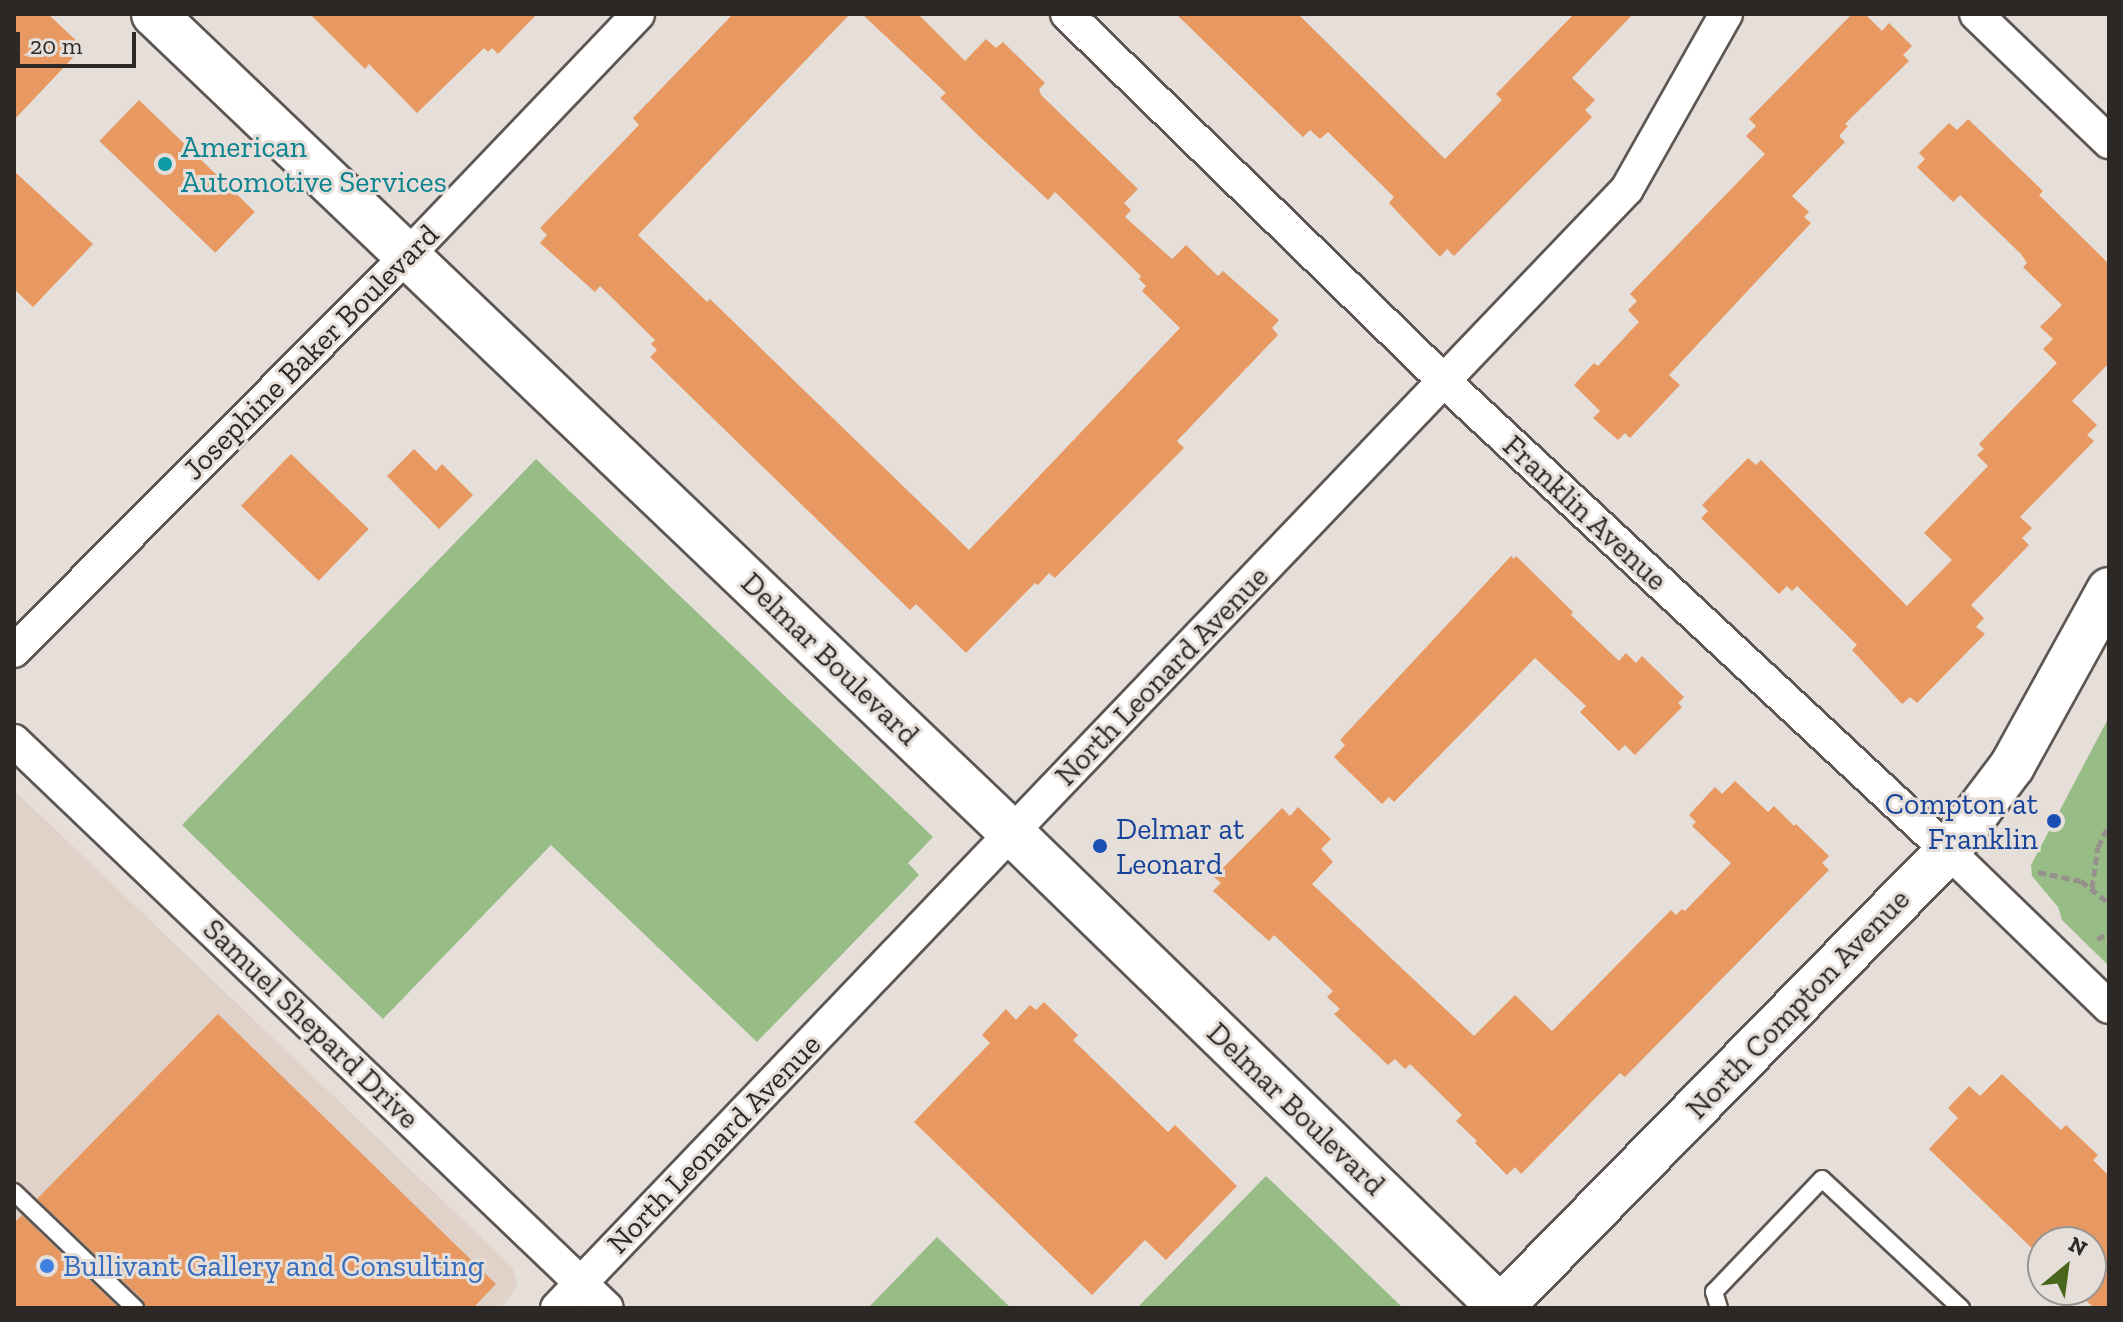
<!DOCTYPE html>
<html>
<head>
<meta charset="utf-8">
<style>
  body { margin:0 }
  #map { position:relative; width:2123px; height:1322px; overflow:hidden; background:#e5ded9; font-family:"Zilla Slab",serif }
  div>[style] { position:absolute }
  .built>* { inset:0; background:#e0d2c9 }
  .green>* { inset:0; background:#98bc86 }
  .building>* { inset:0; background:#e79961; transform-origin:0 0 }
  .path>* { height:5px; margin-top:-2.5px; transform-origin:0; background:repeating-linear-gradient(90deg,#95908c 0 8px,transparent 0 12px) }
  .roads { filter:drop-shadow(2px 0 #5d5652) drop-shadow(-2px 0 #5d5652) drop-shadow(0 2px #5d5652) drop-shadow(0 -2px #5d5652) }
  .lane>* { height:16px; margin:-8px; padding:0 8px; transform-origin:8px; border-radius:8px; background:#fff }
  .street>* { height:32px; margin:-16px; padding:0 16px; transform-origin:16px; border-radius:16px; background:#fff }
  .secondary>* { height:44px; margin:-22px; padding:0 22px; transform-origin:22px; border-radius:22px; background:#fff }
  .dots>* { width:22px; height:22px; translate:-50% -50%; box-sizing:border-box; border:4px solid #e5ded9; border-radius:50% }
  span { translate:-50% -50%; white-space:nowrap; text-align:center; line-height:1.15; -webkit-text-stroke:6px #e5ded9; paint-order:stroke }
  .culture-label { font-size:30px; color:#0d838f }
  .left { translate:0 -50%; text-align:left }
  .street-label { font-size:30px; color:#2b2826 }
  .transit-label { font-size:30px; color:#164399 }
  .right { translate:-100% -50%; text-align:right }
  .shop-label { font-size:30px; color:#366cbe }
  .frame { position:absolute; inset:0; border:16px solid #2b2826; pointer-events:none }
  .north { position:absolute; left:2027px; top:1226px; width:80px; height:80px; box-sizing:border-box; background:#e5ded9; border:2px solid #9b9591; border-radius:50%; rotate:29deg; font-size:22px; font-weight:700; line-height:32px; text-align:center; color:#2b2826 }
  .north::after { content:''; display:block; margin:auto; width:28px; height:36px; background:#48671c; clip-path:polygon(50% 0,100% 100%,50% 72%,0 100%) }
  .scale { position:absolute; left:16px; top:32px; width:120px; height:36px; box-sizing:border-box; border:4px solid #2b2826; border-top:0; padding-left:10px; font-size:24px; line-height:28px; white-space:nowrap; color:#2b2826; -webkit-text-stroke:6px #e5ded9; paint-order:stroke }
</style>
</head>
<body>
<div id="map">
  <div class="built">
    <i style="clip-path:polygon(14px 790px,512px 1267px,518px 1286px,501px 1308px,14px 1308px)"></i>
  </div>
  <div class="green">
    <i style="clip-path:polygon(536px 459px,933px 837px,908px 863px,919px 875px,757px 1042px,551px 845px,383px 1019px,182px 825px)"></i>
    <i style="clip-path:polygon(2109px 717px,2109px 966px,2062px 920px,2058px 907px,2032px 876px,2031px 865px)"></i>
    <i style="clip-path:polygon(1266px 1176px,1403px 1308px,1137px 1308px)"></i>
    <i style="clip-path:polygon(937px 1237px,1011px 1308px,868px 1308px)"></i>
  </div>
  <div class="building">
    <i style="clip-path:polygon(14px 14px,48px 14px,83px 47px,14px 120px)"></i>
    <i style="clip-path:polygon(310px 14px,537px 14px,498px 54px,492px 48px,488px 52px,484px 48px,417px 113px,369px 64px,365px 69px)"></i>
    <i style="clip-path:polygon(733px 14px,850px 14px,638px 235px,707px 302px,710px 299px,969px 550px,1180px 328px,1142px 291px,1146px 286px,1139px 279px,1141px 276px,1055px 192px,1048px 200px,980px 137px,940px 98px,946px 93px,862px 14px,918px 14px,965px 61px,986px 39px,996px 48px,1003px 42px,1045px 83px,1039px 89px,1041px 95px,1138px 189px,1124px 203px,1131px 210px,1125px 217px,1172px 259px,1186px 245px,1218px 276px,1223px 271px,1279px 320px,1272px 328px,1278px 335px,1177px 441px,1184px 448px,1055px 578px,1049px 573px,1038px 585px,1035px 583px,966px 653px,916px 604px,910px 610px,650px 357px,657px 350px,651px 344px,655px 340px,600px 286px,595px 292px,540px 243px,547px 235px,540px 228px,639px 125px,633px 118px)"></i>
    <i style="clip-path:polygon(1176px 14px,1298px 14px,1445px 159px,1502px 100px,1496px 94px,1574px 14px,1633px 14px,1572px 78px,1595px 100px,1585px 110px,1592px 117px,1454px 256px,1447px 249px,1440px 257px,1389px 203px,1394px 197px,1328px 132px,1320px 139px,1310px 130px,1303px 137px)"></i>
    <i style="clip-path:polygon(1852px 14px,1865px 14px,1882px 31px,1889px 23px,1912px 46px,1903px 55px,1909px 61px,1845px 124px,1848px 126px,1839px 136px,1845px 142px,1792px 196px,1809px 212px,1804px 217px,1811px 223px,1669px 375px,1680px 385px,1630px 438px,1625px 433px,1618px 440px,1593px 418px,1600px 411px,1574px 385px,1594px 363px,1598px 366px,1639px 322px,1628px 310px,1637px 301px,1630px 294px,1765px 154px,1746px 136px,1756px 126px,1749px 119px)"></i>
    <i style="left:139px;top:100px;width:161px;height:57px;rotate:44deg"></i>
    <i style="clip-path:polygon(1968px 119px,2043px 191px,2039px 195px,2109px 264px,2109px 363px,2072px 401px,2097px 425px,2087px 435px,2094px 441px,2020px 517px,2032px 528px,2022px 538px,2029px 545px,1971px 605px,1984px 618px,1976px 627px,1985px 634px,1917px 703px,1910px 697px,1902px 704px,1852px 650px,1857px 645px,1797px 586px,1792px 591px,1787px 586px,1779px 594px,1701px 518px,1708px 511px,1702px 505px,1748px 458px,1756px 465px,1761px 460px,1907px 606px,1952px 560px,1924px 533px,1988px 466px,1977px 455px,1984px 449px,1979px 444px,2057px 363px,2043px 349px,2053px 339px,2040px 327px,2062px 305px,2023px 267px,2027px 263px,2021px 254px,1960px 195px,1953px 202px,1917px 167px,1925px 159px,1919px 153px,1949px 123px,1957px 130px)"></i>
    <i style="clip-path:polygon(14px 171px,93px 244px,33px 307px,14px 289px)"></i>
    <i style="clip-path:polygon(414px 449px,436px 471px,442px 464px,473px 495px,439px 529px,387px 476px)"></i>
    <i style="left:291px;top:454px;width:108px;height:72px;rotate:44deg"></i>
    <i style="clip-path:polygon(1511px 556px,1514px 559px,1516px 556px,1573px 612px,1571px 615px,1619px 661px,1626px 653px,1636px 663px,1642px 656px,1684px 697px,1678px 703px,1682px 707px,1635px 755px,1625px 745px,1619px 751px,1580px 712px,1586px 706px,1535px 658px,1394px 802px,1389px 797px,1382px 804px,1334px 757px,1345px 745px,1340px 740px)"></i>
    <i style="clip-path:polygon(1735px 781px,1768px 812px,1774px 806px,1794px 826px,1796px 824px,1829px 856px,1822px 863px,1829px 870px,1625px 1077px,1620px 1073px,1521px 1174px,1515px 1167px,1507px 1175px,1475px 1143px,1477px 1141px,1456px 1121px,1462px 1115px,1410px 1064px,1405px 1069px,1395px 1059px,1388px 1065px,1334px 1014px,1340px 1009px,1327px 997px,1333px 991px,1274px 935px,1269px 941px,1213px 891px,1221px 883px,1214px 877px,1282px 808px,1290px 816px,1298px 807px,1331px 839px,1321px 849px,1333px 862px,1312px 884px,1474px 1036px,1515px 995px,1552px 1031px,1671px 910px,1676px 915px,1682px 909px,1685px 911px,1731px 863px,1692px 826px,1696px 822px,1689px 815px,1715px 787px,1722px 794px)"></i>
    <i style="clip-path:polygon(1044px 1002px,1078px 1035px,1073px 1040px,1168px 1132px,1175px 1125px,1237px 1186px,1166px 1260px,1145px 1240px,1092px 1295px,914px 1122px,990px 1043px,982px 1035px,1006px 1009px,1016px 1020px,1030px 1005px,1036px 1010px)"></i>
    <i style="clip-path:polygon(218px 1014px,496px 1284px,473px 1308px,146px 1308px,143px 1300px,37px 1199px)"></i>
    <i style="clip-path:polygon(2002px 1074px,2061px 1130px,2066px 1125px,2098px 1155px,2093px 1160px,2109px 1176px,2109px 1308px,2094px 1308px,2075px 1290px,2091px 1290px,2091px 1242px,2043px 1242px,2043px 1259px,1929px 1149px,1958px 1118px,1948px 1108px,1969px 1086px,1980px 1096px)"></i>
    <i style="clip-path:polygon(22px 1215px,119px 1308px,14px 1308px,14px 1223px)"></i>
  </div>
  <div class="path">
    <i style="left:2038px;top:872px;width:44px;rotate:11.8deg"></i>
    <i style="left:2081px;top:881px;width:36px;rotate:38deg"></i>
    <i style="left:2092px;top:888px;width:41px;rotate:-81.7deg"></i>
    <i style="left:2098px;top:847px;width:25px;rotate:-64deg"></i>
    <i style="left:2097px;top:939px;width:13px;rotate:-23deg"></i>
  </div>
  <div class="roads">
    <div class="lane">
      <i style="left:14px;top:1192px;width:168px;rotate:43.8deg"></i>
      <i style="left:1719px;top:1308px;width:17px;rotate:-107deg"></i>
      <i style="left:1714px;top:1292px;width:156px;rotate:-46.3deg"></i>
      <i style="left:1822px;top:1179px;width:190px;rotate:42.9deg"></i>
    </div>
    <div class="street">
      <i style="left:1067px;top:14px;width:529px;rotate:44.23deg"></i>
      <i style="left:1446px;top:383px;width:686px;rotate:42.99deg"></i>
      <i style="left:1948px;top:851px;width:224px;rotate:44.1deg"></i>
      <i style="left:1976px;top:14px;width:185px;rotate:43.9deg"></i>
      <i style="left:14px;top:651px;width:559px;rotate:-45.15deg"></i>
      <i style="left:408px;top:255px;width:333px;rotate:-46.3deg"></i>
      <i style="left:14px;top:741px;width:820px;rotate:43.72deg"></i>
      <i style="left:557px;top:1308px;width:1548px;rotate:-46.28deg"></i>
      <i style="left:1627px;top:189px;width:201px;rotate:-60.5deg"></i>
    </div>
    <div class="secondary">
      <i style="left:154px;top:14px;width:1185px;rotate:43.67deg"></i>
      <i style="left:1011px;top:832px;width:683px;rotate:44.17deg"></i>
      <i style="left:1500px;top:1308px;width:640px;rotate:-45.57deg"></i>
      <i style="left:1948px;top:851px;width:106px;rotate:-53deg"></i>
      <i style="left:2012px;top:766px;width:201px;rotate:-61.1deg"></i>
    </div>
  </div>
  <div class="dots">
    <i style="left:165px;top:164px;background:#0f9aa8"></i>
    <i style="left:2054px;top:821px;background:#1a4fb4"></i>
    <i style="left:1100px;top:846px;background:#1a4fb4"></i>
    <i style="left:47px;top:1266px;background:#3f7fe0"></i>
  </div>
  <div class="culture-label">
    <span class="left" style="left:181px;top:164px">American<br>Automotive Services</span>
  </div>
  <div class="street-label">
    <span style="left:311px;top:352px;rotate:-45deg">Josephine Baker Boulevard</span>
    <span style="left:1585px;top:513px;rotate:43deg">Franklin Avenue</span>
    <span style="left:830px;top:659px;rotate:44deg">Delmar Boulevard</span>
    <span style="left:1162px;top:676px;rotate:-46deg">North Leonard Avenue</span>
    <span style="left:1798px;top:1004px;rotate:-46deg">North Compton Avenue</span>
    <span style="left:311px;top:1024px;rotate:44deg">Samuel Shepard Drive</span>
    <span style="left:1296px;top:1109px;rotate:44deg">Delmar Boulevard</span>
    <span style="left:714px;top:1144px;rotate:-46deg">North Leonard Avenue</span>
  </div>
  <div class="transit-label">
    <span class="right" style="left:2038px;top:821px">Compton at<br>Franklin</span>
    <span class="left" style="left:1116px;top:846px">Delmar at<br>Leonard</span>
  </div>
  <div class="shop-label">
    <span class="left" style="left:63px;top:1266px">Bullivant Gallery and Consulting</span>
  </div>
  <div class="frame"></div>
  <div class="north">N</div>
  <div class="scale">20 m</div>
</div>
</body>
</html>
